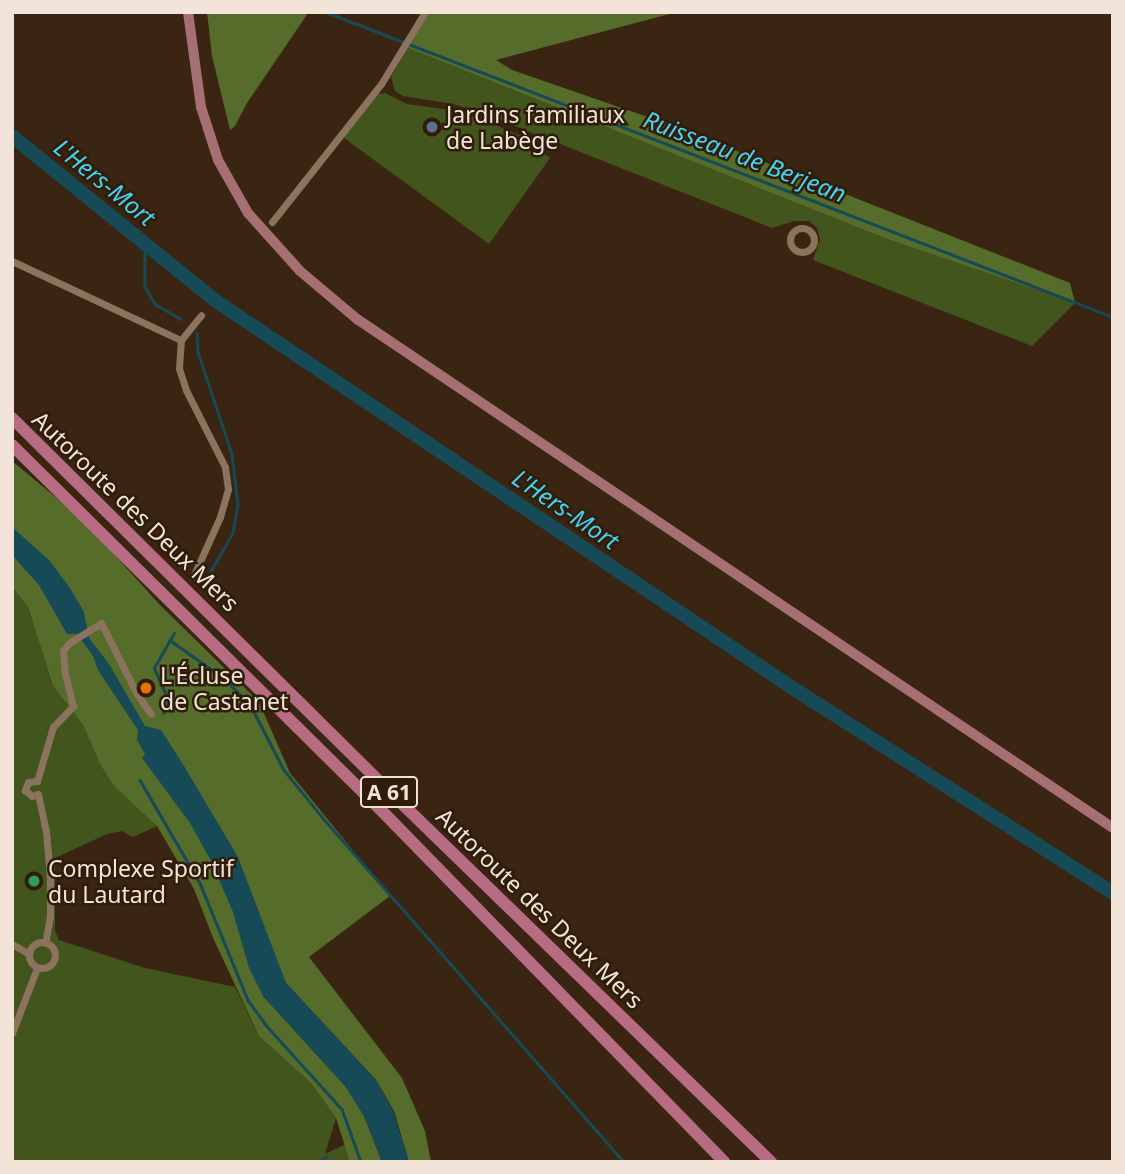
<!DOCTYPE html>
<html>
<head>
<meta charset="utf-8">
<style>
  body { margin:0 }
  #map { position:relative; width:1125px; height:1174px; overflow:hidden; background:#3a2513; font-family:"Noto Sans",sans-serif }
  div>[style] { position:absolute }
  .green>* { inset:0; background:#42551c }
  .forest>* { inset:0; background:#566c2a }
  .water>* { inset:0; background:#164a56 }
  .stream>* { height:2.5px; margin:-1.25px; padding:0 1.25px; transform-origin:1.25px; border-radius:1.25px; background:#164a56 }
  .river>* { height:14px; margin:-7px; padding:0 7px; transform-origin:7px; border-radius:7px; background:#164a56 }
  .street>* { height:7px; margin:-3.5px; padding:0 3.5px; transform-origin:3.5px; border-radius:3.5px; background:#8b735e }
  .street>.ring { margin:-3.5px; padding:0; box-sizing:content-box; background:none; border:7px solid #8b735e; border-radius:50% }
  .primary>* { height:10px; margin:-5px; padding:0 5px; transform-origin:5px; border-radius:5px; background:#a66f74 }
  .highway>* { height:12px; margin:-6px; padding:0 6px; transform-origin:6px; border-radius:6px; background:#b86c83 }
  .dots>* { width:19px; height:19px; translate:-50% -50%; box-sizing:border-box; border:4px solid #2f1c09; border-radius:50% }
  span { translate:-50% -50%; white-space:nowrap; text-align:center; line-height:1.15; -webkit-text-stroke:5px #2f1c09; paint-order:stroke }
  .shield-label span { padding:2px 5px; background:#2f1c09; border:2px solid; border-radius:5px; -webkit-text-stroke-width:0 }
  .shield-label { font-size:21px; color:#f2e4d9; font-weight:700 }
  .poi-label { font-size:23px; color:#f2e4d9 }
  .left { translate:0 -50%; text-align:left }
  .street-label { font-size:23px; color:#f2e4d9 }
  .water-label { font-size:24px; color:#45d2f3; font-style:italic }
  .frame { position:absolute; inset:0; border:14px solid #f2e4d9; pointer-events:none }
</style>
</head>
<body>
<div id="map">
  <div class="green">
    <i style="clip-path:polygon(408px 48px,887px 239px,1075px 303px,1032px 346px,813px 260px,820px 239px,817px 228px,809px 221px,794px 221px,772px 228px,485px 114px,453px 104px,403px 96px,395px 91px,391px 77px)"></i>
    <i style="clip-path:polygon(385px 93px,407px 104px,451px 110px,483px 120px,536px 142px,536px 148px,550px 158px,489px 244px,344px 138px,343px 133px,376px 94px)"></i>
    <i style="clip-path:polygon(12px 587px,28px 607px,53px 686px,83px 725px,100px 764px,157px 826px,133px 837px,122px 831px,107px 834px,55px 858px,55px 931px,59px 940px,145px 968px,235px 987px,259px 1036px,311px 1083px,336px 1118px,325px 1154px,346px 1144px,350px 1162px,12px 1162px)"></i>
  </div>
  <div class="forest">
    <i style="clip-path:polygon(207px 12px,308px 13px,247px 103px,235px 126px,230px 130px,212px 56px)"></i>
    <i style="clip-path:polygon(427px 12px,677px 12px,496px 60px,512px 70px,671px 125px,1070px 283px,1075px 303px,887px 239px,408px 48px)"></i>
    <i style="clip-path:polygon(12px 461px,82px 519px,160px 605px,259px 702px,290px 773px,390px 896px,309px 957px,402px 1078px,425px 1131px,431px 1162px,409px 1162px,394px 1111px,376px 1080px,286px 983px,279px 969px,263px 996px,346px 1087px,364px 1116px,382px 1162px,350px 1162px,336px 1118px,311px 1083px,259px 1036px,214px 940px,194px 889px,157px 826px,114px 786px,100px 764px,83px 725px,53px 686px,28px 607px,12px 587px)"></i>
  </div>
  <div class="water">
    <i style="clip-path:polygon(12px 527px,49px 560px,70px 588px,84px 612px,89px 638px,109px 664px,145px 726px,161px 730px,184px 766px,238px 857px,286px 983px,376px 1080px,393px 1111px,409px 1162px,382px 1162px,364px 1116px,346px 1087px,263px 996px,249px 968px,233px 912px,211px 861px,190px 823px,142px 758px,145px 754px,137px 740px,138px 730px,98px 670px,93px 656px,77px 634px,67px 634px,39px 585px,12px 555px)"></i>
  </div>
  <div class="stream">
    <i style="left:326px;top:12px;width:844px;rotate:21.18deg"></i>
    <i style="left:145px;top:244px;width:42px;rotate:90deg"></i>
    <i style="left:145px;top:286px;width:21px;rotate:61deg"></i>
    <i style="left:155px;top:304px;width:30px;rotate:30deg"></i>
    <i style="left:197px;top:333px;width:19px;rotate:87deg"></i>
    <i style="left:198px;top:352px;width:108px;rotate:71.6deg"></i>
    <i style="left:232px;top:454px;width:51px;rotate:83.3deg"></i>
    <i style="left:238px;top:505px;width:28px;rotate:100deg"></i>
    <i style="left:233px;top:533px;width:59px;rotate:119.6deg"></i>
    <i style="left:170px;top:640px;width:69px;rotate:35.5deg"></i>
    <i style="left:226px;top:680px;width:36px;rotate:46deg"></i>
    <i style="left:251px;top:706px;width:72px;rotate:62.7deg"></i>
    <i style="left:284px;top:770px;width:62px;rotate:50.9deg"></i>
    <i style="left:323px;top:818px;width:457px;rotate:48.8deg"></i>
    <i style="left:163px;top:713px;width:13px;rotate:-61deg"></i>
    <i style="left:169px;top:702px;width:37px;rotate:-114deg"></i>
    <i style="left:154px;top:668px;width:40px;rotate:-60.3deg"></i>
    <i style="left:140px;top:780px;width:119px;rotate:59.8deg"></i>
    <i style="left:200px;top:883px;width:126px;rotate:67.7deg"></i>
    <i style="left:248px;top:1000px;width:31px;rotate:54deg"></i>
    <i style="left:266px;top:1025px;width:113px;rotate:47.9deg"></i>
    <i style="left:342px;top:1109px;width:56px;rotate:70.3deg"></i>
    <i style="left:320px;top:1162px;width:8px;rotate:-40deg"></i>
  </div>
  <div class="river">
    <i style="left:12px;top:136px;width:262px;rotate:39deg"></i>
    <i style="left:216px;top:301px;width:693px;rotate:33.87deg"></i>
    <i style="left:791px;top:687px;width:382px;rotate:32.6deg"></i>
  </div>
  <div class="street">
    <i style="left:272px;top:222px;width:176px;rotate:-51.7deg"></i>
    <i style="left:381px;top:84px;width:84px;rotate:-58.6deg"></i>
    <i class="ring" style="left:790px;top:228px;width:17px;height:17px"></i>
    <i style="left:12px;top:261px;width:187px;rotate:25.1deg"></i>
    <i style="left:193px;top:577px;width:66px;rotate:-65.8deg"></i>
    <i style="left:220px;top:517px;width:29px;rotate:-74deg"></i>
    <i style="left:228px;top:489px;width:22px;rotate:-98deg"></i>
    <i style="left:225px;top:467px;width:86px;rotate:-116.9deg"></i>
    <i style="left:186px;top:390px;width:23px;rotate:-108deg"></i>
    <i style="left:179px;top:368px;width:28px;rotate:-86deg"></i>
    <i style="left:181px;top:340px;width:32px;rotate:-51deg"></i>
    <i style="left:37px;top:781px;width:56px;rotate:-73.5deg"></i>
    <i style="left:53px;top:727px;width:29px;rotate:-46deg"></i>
    <i style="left:73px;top:706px;width:32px;rotate:-104deg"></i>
    <i style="left:65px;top:675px;width:24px;rotate:-95deg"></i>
    <i style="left:63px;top:651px;width:10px;rotate:-53deg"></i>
    <i style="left:69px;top:643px;width:25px;rotate:-32deg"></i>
    <i style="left:90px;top:630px;width:13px;rotate:-32deg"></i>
    <i style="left:101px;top:623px;width:80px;rotate:63.1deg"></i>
    <i style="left:137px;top:694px;width:24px;rotate:55deg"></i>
    <i style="left:37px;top:781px;width:9px;rotate:174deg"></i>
    <i style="left:28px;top:782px;width:9px;rotate:111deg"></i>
    <i style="left:25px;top:790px;width:9px;rotate:41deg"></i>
    <i style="left:32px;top:796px;width:6px;rotate:-18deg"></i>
    <i style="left:38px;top:794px;width:38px;rotate:78deg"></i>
    <i style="left:46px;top:831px;width:47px;rotate:85.1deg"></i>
    <i style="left:50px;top:878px;width:38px;rotate:90deg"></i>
    <i style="left:50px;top:916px;width:27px;rotate:100deg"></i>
    <i class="ring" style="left:29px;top:942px;width:19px;height:19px"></i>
    <i style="left:12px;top:944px;width:20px;rotate:30deg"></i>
    <i style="left:12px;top:1033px;width:70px;rotate:-69deg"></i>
  </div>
  <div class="primary">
    <i style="left:188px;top:12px;width:96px;rotate:82.2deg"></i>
    <i style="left:201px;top:107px;width:56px;rotate:72.2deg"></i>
    <i style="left:218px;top:160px;width:61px;rotate:60.5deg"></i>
    <i style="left:248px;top:213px;width:78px;rotate:48.1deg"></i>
    <i style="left:300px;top:271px;width:75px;rotate:40.1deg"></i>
    <i style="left:357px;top:319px;width:911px;rotate:33.95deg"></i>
  </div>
  <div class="highway">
    <i style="left:12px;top:418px;width:536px;rotate:44.7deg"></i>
    <i style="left:393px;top:795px;width:527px;rotate:44.15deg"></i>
    <i style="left:12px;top:445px;width:518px;rotate:44.69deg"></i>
    <i style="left:380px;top:809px;width:493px;rotate:45.7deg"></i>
  </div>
  <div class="dots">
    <i style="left:432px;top:127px;background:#5c6f8a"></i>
    <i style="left:146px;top:688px;background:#e8710a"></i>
    <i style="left:34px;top:881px;background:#2e9e5b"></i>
  </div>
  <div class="shield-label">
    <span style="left:389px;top:792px">A 61</span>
  </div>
  <div class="poi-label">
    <span class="left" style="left:446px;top:127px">Jardins familiaux<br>de Labège</span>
    <span class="left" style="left:160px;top:688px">L'Écluse<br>de Castanet</span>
    <span class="left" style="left:48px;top:881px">Complexe Sportif<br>du Lautard</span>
  </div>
  <div class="street-label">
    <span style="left:136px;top:511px;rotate:44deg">Autoroute des Deux Mers</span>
    <span style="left:540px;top:908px;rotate:44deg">Autoroute des Deux Mers</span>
  </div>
  <div class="water-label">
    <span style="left:745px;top:156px;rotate:21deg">Ruisseau de Berjean</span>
    <span style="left:105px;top:182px;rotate:39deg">L'Hers-Mort</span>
    <span style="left:566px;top:509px;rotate:34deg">L'Hers-Mort</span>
  </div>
  <div class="frame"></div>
</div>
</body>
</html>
